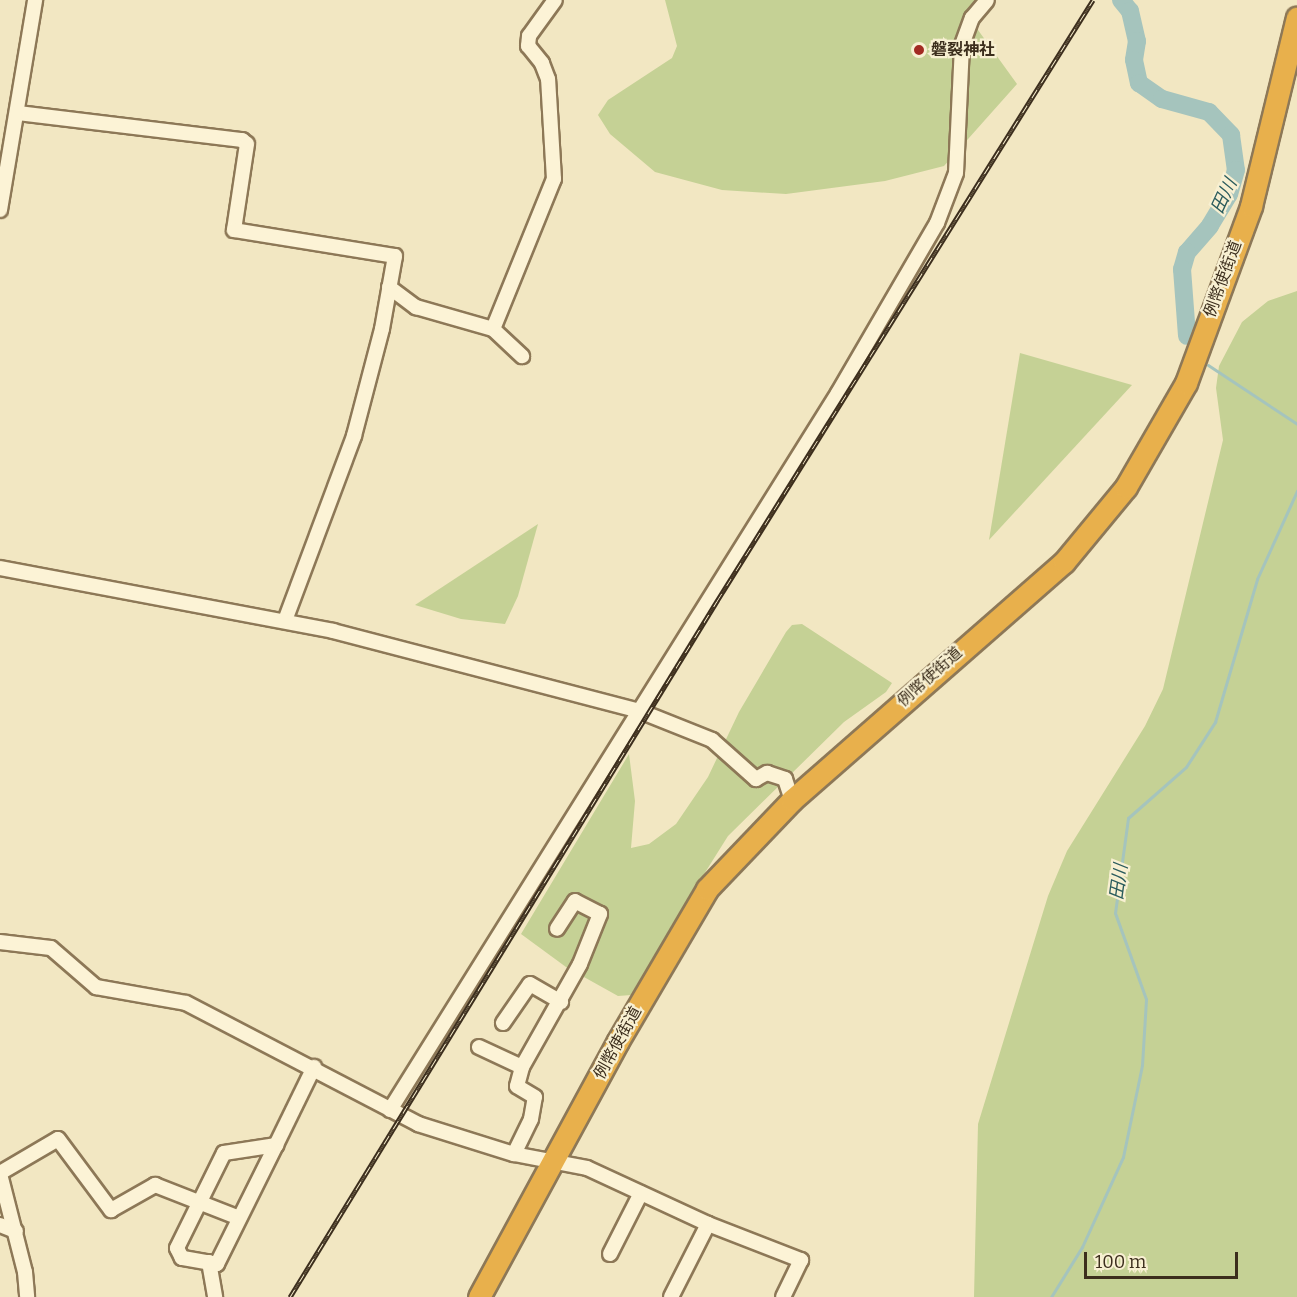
<!DOCTYPE html>
<html>
<head>
<meta charset="utf-8">
<style>
  body { margin:0 }
  #map { position:relative; width:1297px; height:1297px; overflow:hidden; background:#f2e7c2; font-family:Bitter,"Noto Sans JP",serif }
  div>[style] { position:absolute }
  .green>* { inset:0; background:#c5d195 }
  .stream>* { height:3px; margin:-1.5px; padding:0 1.5px; transform-origin:1.5px; border-radius:1.5px; background:#a5c4bd }
  .river>* { height:18px; margin:-9px; padding:0 9px; transform-origin:9px; border-radius:9px; background:#a5c4bd }
  .roads { filter:drop-shadow(2px 0 #8d7857) drop-shadow(-2px 0 #8d7857) drop-shadow(0 2px #8d7857) drop-shadow(0 -2px #8d7857) }
  .minor>* { height:14px; margin:-7px; padding:0 7px; transform-origin:7px; border-radius:7px; background:#fcf3d6 }
  .highway>* { height:21px; margin:-10.5px; padding:0 10.5px; transform-origin:10.5px; border-radius:10.5px; background:#e8b04c }
  .rail>* { height:5px; margin-top:-2.5px; transform-origin:0; background:repeating-linear-gradient(90deg,#f8f0d2 0 9px,#3c2e1d 0 18px); box-sizing:border-box; border-block:2px solid #3c2e1d }
  .dots>* { width:16px; height:16px; translate:-50% -50%; box-sizing:border-box; border:3px solid #f8f0d2; border-radius:50% }
  span { translate:-50% -50%; white-space:nowrap; text-align:center; line-height:1.15; -webkit-text-stroke:4.5px #f8f0d2; paint-order:stroke }
  .poi-label { font-size:16px; color:#3c2e1d; font-weight:700 }
  .left { translate:0 -50%; text-align:left }
  .street-label { font-size:16px; color:#3c2e1d }
  .water-label { font-size:18px; color:#2b5c5d; font-style:italic }
  .scale { position:absolute; left:1084px; top:1252px; width:154px; height:27px; box-sizing:border-box; border:3px solid #3c2e1d; border-top:0; padding-left:8px; font-size:18px; line-height:21px; white-space:nowrap; color:#3c2e1d; -webkit-text-stroke:4px #f8f0d2; paint-order:stroke }
</style>
</head>
<body>
<div id="map">
  <div class="green">
    <i style="clip-path:polygon(665px 0,978px 0,978px 30px,1017px 84px,944px 166px,885px 181px,786px 194px,722px 190px,655px 172px,610px 134px,598px 115px,608px 100px,672px 58px,677px 46px)"></i>
    <i style="clip-path:polygon(1297px 291px,1297px 1297px,974px 1297px,978px 1124px,1048px 896px,1067px 851px,1145px 726px,1163px 689px,1223px 440px,1216px 388px,1219px 366px,1242px 322px,1268px 301px)"></i>
    <i style="clip-path:polygon(1020px 353px,1132px 385px,989px 540px)"></i>
    <i style="clip-path:polygon(538px 524px,518px 596px,505px 624px,461px 619px,415px 605px)"></i>
    <i style="clip-path:polygon(802px 624px,892px 683px,886px 692px,844px 722px,728px 836px,684px 906px,645px 994px,618px 996px,566px 967px,521px 934px,629px 754px,635px 801px,631px 848px,649px 844px,676px 824px,708px 777px,739px 712px,786px 632px,792px 625px)"></i>
  </div>
  <div class="stream">
    <i style="left:1208px;top:365px;width:107px;rotate:33.5deg"></i>
    <i style="left:1051px;top:1297px;width:59px;rotate:-58.2deg"></i>
    <i style="left:1082px;top:1247px;width:99px;rotate:-65.5deg"></i>
    <i style="left:1123px;top:1157px;width:94px;rotate:-78.3deg"></i>
    <i style="left:1142px;top:1065px;width:66px;rotate:-86.5deg"></i>
    <i style="left:1146px;top:999px;width:91px;rotate:-109.8deg"></i>
    <i style="left:1115px;top:913px;width:96px;rotate:-82.2deg"></i>
    <i style="left:1128px;top:818px;width:77px;rotate:-41.3deg"></i>
    <i style="left:1186px;top:767px;width:54px;rotate:-57.2deg"></i>
    <i style="left:1215px;top:722px;width:149px;rotate:-73.6deg"></i>
    <i style="left:1257px;top:579px;width:97px;rotate:-65.6deg"></i>
  </div>
  <div class="river">
    <i style="left:1121px;top:0;width:14px;rotate:51deg"></i>
    <i style="left:1130px;top:11px;width:31px;rotate:77deg"></i>
    <i style="left:1137px;top:41px;width:19px;rotate:99deg"></i>
    <i style="left:1134px;top:60px;width:24px;rotate:78deg"></i>
    <i style="left:1139px;top:83px;width:28px;rotate:35deg"></i>
    <i style="left:1162px;top:99px;width:49px;rotate:15.5deg"></i>
    <i style="left:1209px;top:112px;width:32px;rotate:46deg"></i>
    <i style="left:1231px;top:135px;width:35px;rotate:82deg"></i>
    <i style="left:1236px;top:170px;width:25px;rotate:106deg"></i>
    <i style="left:1229px;top:194px;width:37px;rotate:121deg"></i>
    <i style="left:1210px;top:226px;width:35px;rotate:131deg"></i>
    <i style="left:1187px;top:252px;width:18px;rotate:106deg"></i>
    <i style="left:1182px;top:269px;width:67px;rotate:85.7deg"></i>
  </div>
  <div class="roads">
    <div class="minor">
      <i style="left:18px;top:113px;width:226px;rotate:6.9deg"></i>
      <i style="left:242px;top:140px;width:6px;rotate:39deg"></i>
      <i style="left:247px;top:144px;width:87px;rotate:98.6deg"></i>
      <i style="left:234px;top:230px;width:163px;rotate:9.2deg"></i>
      <i style="left:395px;top:256px;width:74px;rotate:100.1deg"></i>
      <i style="left:382px;top:329px;width:111px;rotate:104.7deg"></i>
      <i style="left:354px;top:436px;width:197px;rotate:110.5deg"></i>
      <i style="left:0;top:210px;width:213px;rotate:-80.5deg"></i>
      <i style="left:389px;top:287px;width:34px;rotate:37deg"></i>
      <i style="left:416px;top:307px;width:80px;rotate:15.9deg"></i>
      <i style="left:493px;top:329px;width:40px;rotate:43deg"></i>
      <i style="left:493px;top:329px;width:162px;rotate:-67.9deg"></i>
      <i style="left:554px;top:179px;width:100px;rotate:-93.4deg"></i>
      <i style="left:548px;top:79px;width:17px;rotate:-111deg"></i>
      <i style="left:542px;top:63px;width:22px;rotate:-129deg"></i>
      <i style="left:528px;top:46px;width:10px;rotate:-84deg"></i>
      <i style="left:529px;top:36px;width:44px;rotate:-54.2deg"></i>
      <i style="left:0;top:568px;width:339px;rotate:10.7deg"></i>
      <i style="left:333px;top:631px;width:314px;rotate:14.6deg"></i>
      <i style="left:637px;top:710px;width:81px;rotate:21.8deg"></i>
      <i style="left:712px;top:740px;width:59px;rotate:41.6deg"></i>
      <i style="left:756px;top:779px;width:13px;rotate:-29deg"></i>
      <i style="left:767px;top:773px;width:19px;rotate:18deg"></i>
      <i style="left:785px;top:779px;width:22px;rotate:72deg"></i>
      <i style="left:0;top:942px;width:51px;rotate:6.7deg"></i>
      <i style="left:51px;top:948px;width:60px;rotate:40.9deg"></i>
      <i style="left:96px;top:987px;width:91px;rotate:10.1deg"></i>
      <i style="left:186px;top:1003px;width:262px;rotate:27.5deg"></i>
      <i style="left:418px;top:1124px;width:101px;rotate:17.4deg"></i>
      <i style="left:514px;top:1154px;width:74px;rotate:10.9deg"></i>
      <i style="left:587px;top:1168px;width:133px;rotate:24.8deg"></i>
      <i style="left:708px;top:1224px;width:100px;rotate:21.2deg"></i>
      <i style="left:801px;top:1260px;width:41px;rotate:115.9deg"></i>
      <i style="left:503px;top:1023px;width:47px;rotate:-55.3deg"></i>
      <i style="left:530px;top:984px;width:36px;rotate:30deg"></i>
      <i style="left:479px;top:1047px;width:47px;rotate:24.9deg"></i>
      <i style="left:390px;top:1110px;width:845px;rotate:-58deg"></i>
      <i style="left:838px;top:393px;width:197px;rotate:-59.8deg"></i>
      <i style="left:937px;top:223px;width:53px;rotate:-69.2deg"></i>
      <i style="left:956px;top:173px;width:128px;rotate:-87.3deg"></i>
      <i style="left:962px;top:45px;width:29px;rotate:-70deg"></i>
      <i style="left:972px;top:18px;width:23px;rotate:-50deg"></i>
      <i style="left:276px;top:1145px;width:133px;rotate:116.4deg"></i>
      <i style="left:217px;top:1264px;width:36px;rotate:-170deg"></i>
      <i style="left:182px;top:1258px;width:11px;rotate:-117deg"></i>
      <i style="left:177px;top:1248px;width:106px;rotate:-63.7deg"></i>
      <i style="left:224px;top:1153px;width:53px;rotate:-8.7deg"></i>
      <i style="left:276px;top:1145px;width:87px;rotate:-64deg"></i>
      <i style="left:514px;top:1154px;width:39px;rotate:-64deg"></i>
      <i style="left:531px;top:1119px;width:22px;rotate:-80deg"></i>
      <i style="left:535px;top:1097px;width:21px;rotate:-149deg"></i>
      <i style="left:517px;top:1086px;width:20px;rotate:-75deg"></i>
      <i style="left:522px;top:1067px;width:118px;rotate:-60.6deg"></i>
      <i style="left:580px;top:964px;width:54px;rotate:-68.2deg"></i>
      <i style="left:600px;top:914px;width:28px;rotate:-153deg"></i>
      <i style="left:575px;top:901px;width:33px;rotate:123deg"></i>
      <i style="left:0;top:1173px;width:67px;rotate:-30.4deg"></i>
      <i style="left:58px;top:1139px;width:89px;rotate:53.3deg"></i>
      <i style="left:111px;top:1210px;width:51px;rotate:-29.6deg"></i>
      <i style="left:155px;top:1185px;width:90px;rotate:21.4deg"></i>
      <i style="left:0;top:1174px;width:101px;rotate:75.7deg"></i>
      <i style="left:25px;top:1272px;width:25px;rotate:85deg"></i>
      <i style="left:0;top:1225px;width:17px;rotate:21deg"></i>
      <i style="left:610px;top:1254px;width:68px;rotate:-63.1deg"></i>
      <i style="left:209px;top:1262px;width:36px;rotate:80deg"></i>
      <i style="left:671px;top:1297px;width:82px;rotate:-63.1deg"></i>
    </div>
    <div class="highway">
      <i style="left:479px;top:1297px;width:291px;rotate:-61.5deg"></i>
      <i style="left:618px;top:1041px;width:176px;rotate:-59.6deg"></i>
      <i style="left:707px;top:889px;width:123px;rotate:-46.3deg"></i>
      <i style="left:792px;top:800px;width:361px;rotate:-41.2deg"></i>
      <i style="left:1064px;top:562px;width:97px;rotate:-50.4deg"></i>
      <i style="left:1126px;top:487px;width:120px;rotate:-60deg"></i>
      <i style="left:1186px;top:383px;width:189px;rotate:-69.8deg"></i>
      <i style="left:1251px;top:206px;width:194px;rotate:-76.3deg"></i>
    </div>
  </div>
  <div class="rail">
    <i style="left:290px;top:1297px;width:817px;rotate:-58.47deg"></i>
    <i style="left:717px;top:601px;width:709px;rotate:-57.97deg"></i>
  </div>
  <div class="dots">
    <i style="left:919px;top:50px;background:#a22b22"></i>
  </div>
  <div class="poi-label">
    <span class="left" style="left:931px;top:50px">磐裂神社</span>
  </div>
  <div class="street-label">
    <span style="left:1223px;top:279px;rotate:-70deg">例幣使街道</span>
    <span style="left:930px;top:677px;rotate:-42deg">例幣使街道</span>
    <span style="left:618px;top:1043px;rotate:-61deg">例幣使街道</span>
  </div>
  <div class="water-label">
    <span style="left:1224px;top:196px;rotate:-65deg">田川</span>
    <span style="left:1119px;top:882px;rotate:-82deg">田川</span>
  </div>
  <div class="scale">100 m</div>
</div>
</body>
</html>
